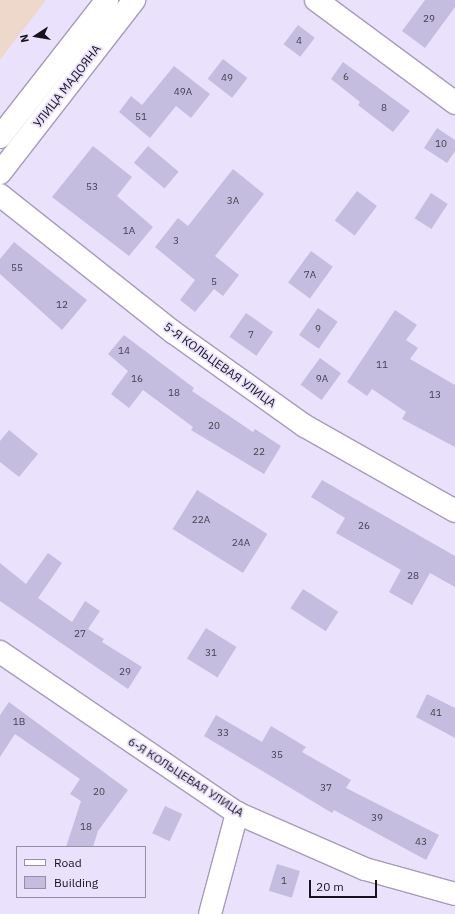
<!DOCTYPE html>
<html>
<head>
<meta charset="utf-8">
<style>
  body { margin:0 }
  #map { position:relative; width:455px; height:914px; overflow:hidden; background:#eae1fc; font-family:"IBM Plex Sans",sans-serif }
  div>[style] { position:absolute }
  .medical>* { inset:0; background:#eed7cb }
  .building>* { inset:0; background:#c5bddf; transform-origin:0 0 }
  .roads { filter:drop-shadow(1px 0 #a69bba) drop-shadow(-1px 0 #a69bba) drop-shadow(0 1px #a69bba) drop-shadow(0 -1px #a69bba) }
  .street>* { height:22px; margin:-11px; padding:0 11px; transform-origin:11px; border-radius:11px; background:#fff }
  .primary>* { height:22px; margin:-11px; padding:0 11px; transform-origin:11px; border-radius:11px; background:#fff }
  span { translate:-50% -50%; white-space:nowrap; text-align:center; line-height:1.15; -webkit-text-stroke:3.5px #eae1fc; paint-order:stroke }
  .number-label { font-size:10px; color:#423e4e }
  .number-label span { -webkit-text-stroke-width:0 }
  .street-label { font-size:12px; color:#17131e }
  .legend { position:absolute; left:16px; top:846px; width:130px; height:52px; box-sizing:border-box; background:#eae1fc; border:1px solid #968fa3; margin:0; padding:5px 7px; list-style:none; font-size:12px; color:#17131e }
  .legend li { display:flex; align-items:center; gap:8px; height:20px }
  .legend b { width:20px; border:1px solid #968fa3 }
  .north { position:absolute; left:16px; top:16px; width:40px; height:40px; -webkit-text-stroke:3px #eae1fc; paint-order:stroke; rotate:258deg; font-size:11px; font-weight:700; line-height:16px; text-align:center; color:#17131e }
  .north::after { content:''; display:block; margin:auto; width:14px; height:18px; background:#17131e; clip-path:polygon(50% 0,100% 100%,50% 72%,0 100%) }
  .scale { position:absolute; left:309px; top:880px; width:68px; height:18px; box-sizing:border-box; border:2px solid #17131e; border-top:0; padding-left:5px; font-size:12px; line-height:14px; white-space:nowrap; color:#17131e; -webkit-text-stroke:3px #eae1fc; paint-order:stroke }
</style>
</head>
<body>
<div id="map">
  <div class="medical">
    <i style="clip-path:polygon(0 0,46px 0,0 60px)"></i>
  </div>
  <div class="building">
    <i style="clip-path:polygon(425px 0,455px 0,455px 7px,425px 48px,402px 31px)"></i>
    <i style="left:298px;top:25px;width:21px;height:24px;rotate:37deg"></i>
    <i style="left:223px;top:59px;width:31px;height:25px;rotate:38deg"></i>
    <i style="clip-path:polygon(343px 62px,410px 111px,393px 132px,358px 105px,360px 102px,331px 79px)"></i>
    <i style="clip-path:polygon(174px 66px,210px 94px,191px 118px,176px 106px,150px 138px,119px 112px,131px 96px,142px 105px)"></i>
    <i style="clip-path:polygon(437px 128px,455px 140px,455px 151px,447px 163px,424px 148px)"></i>
    <i style="clip-path:polygon(93px 146px,132px 177px,117px 196px,153px 227px,129px 256px,52px 197px)"></i>
    <i style="left:148px;top:146px;width:40px;height:22px;rotate:40deg"></i>
    <i style="clip-path:polygon(233px 169px,264px 194px,215px 256px,239px 275px,223px 296px,214px 289px,195px 312px,180px 300px,195px 280px,155px 247px,178px 218px,188px 226px)"></i>
    <i style="left:357px;top:191px;width:25px;height:37px;rotate:37deg"></i>
    <i style="left:431px;top:193px;width:20px;height:30px;rotate:33deg"></i>
    <i style="clip-path:polygon(14px 242px,87px 300px,62px 330px,0 274px,0 259px)"></i>
    <i style="left:311px;top:251px;width:27px;height:39px;rotate:36deg"></i>
    <i style="left:318px;top:308px;width:24px;height:33px;rotate:35deg"></i>
    <i style="clip-path:polygon(395px 310px,417px 325px,406px 340px,418px 348px,410px 359px,455px 385px,455px 447px,402px 419px,406px 412px,372px 389px,367px 396px,347px 382px)"></i>
    <i style="left:246px;top:313px;width:33px;height:29px;rotate:35deg"></i>
    <i style="clip-path:polygon(124px 335px,194px 388px,192px 391px,253px 432px,255px 429px,281px 446px,264px 474px,191px 430px,193px 427px,143px 390px,129px 408px,111px 394px,128px 371px,108px 354px)"></i>
    <i style="left:320px;top:358px;width:26px;height:33px;rotate:36deg"></i>
    <i style="clip-path:polygon(9px 430px,38px 454px,19px 477px,0 462px,0 441px)"></i>
    <i style="clip-path:polygon(322px 480px,455px 556px,455px 587px,430px 573px,412px 605px,389px 592px,401px 570px,336px 533px,345px 518px,311px 497px)"></i>
    <i style="left:197px;top:490px;width:83px;height:46px;rotate:32deg"></i>
    <i style="clip-path:polygon(48px 553px,62px 563px,38px 598px,72px 622px,85px 601px,100px 611px,88px 629px,104px 639px,102px 642px,142px 667px,128px 689px,0 601px,0 563px,26px 584px)"></i>
    <i style="left:303px;top:589px;width:42px;height:23px;rotate:33deg"></i>
    <i style="left:206px;top:628px;width:36px;height:36px;rotate:32deg"></i>
    <i style="clip-path:polygon(427px 694px,455px 708px,455px 738px,416px 717px)"></i>
    <i style="clip-path:polygon(9px 702px,128px 790px,98px 831px,93px 847px,66px 847px,81px 801px,70px 794px,80px 779px,15px 734px,0 757px,0 715px)"></i>
    <i style="clip-path:polygon(216px 715px,262px 742px,271px 726px,306px 747px,302px 752px,351px 780px,346px 788px,439px 835px,426px 860px,334px 810px,332px 813px,204px 736px)"></i>
    <i style="left:165px;top:806px;width:19px;height:30px;rotate:25deg"></i>
    <i style="left:277px;top:864px;width:24px;height:28px;rotate:17deg"></i>
  </div>
  <div class="roads">
    <div class="street">
      <i style="left:316px;top:0;width:173px;rotate:36.5deg"></i>
      <i style="left:0;top:195px;width:221px;rotate:38.4deg"></i>
      <i style="left:173px;top:332px;width:162px;rotate:35.5deg"></i>
      <i style="left:305px;top:426px;width:172px;rotate:29.5deg"></i>
      <i style="left:0;top:652px;width:287px;rotate:34.2deg"></i>
      <i style="left:237px;top:813px;width:140px;rotate:23.6deg"></i>
      <i style="left:365px;top:869px;width:93px;rotate:15.5deg"></i>
      <i style="left:210px;top:914px;width:105px;rotate:-75deg"></i>
    </div>
    <div class="primary">
      <i style="left:0;top:137px;width:174px;rotate:-52deg"></i>
      <i style="left:0;top:173px;width:219px;rotate:-52.2deg"></i>
    </div>
  </div>
  <div class="number-label">
    <span style="left:429px;top:19px">29</span>
    <span style="left:299px;top:41px">4</span>
    <span style="left:346px;top:77px">6</span>
    <span style="left:227px;top:78px">49</span>
    <span style="left:183px;top:92px">49А</span>
    <span style="left:384px;top:108px">8</span>
    <span style="left:141px;top:117px">51</span>
    <span style="left:441px;top:144px">10</span>
    <span style="left:92px;top:187px">53</span>
    <span style="left:233px;top:201px">3А</span>
    <span style="left:129px;top:231px">1А</span>
    <span style="left:176px;top:241px">3</span>
    <span style="left:17px;top:268px">55</span>
    <span style="left:310px;top:275px">7А</span>
    <span style="left:214px;top:282px">5</span>
    <span style="left:62px;top:305px">12</span>
    <span style="left:318px;top:329px">9</span>
    <span style="left:251px;top:335px">7</span>
    <span style="left:124px;top:351px">14</span>
    <span style="left:382px;top:365px">11</span>
    <span style="left:137px;top:379px">16</span>
    <span style="left:322px;top:379px">9А</span>
    <span style="left:174px;top:393px">18</span>
    <span style="left:435px;top:395px">13</span>
    <span style="left:214px;top:426px">20</span>
    <span style="left:259px;top:452px">22</span>
    <span style="left:201px;top:520px">22А</span>
    <span style="left:364px;top:526px">26</span>
    <span style="left:241px;top:543px">24А</span>
    <span style="left:413px;top:576px">28</span>
    <span style="left:80px;top:634px">27</span>
    <span style="left:211px;top:653px">31</span>
    <span style="left:125px;top:672px">29</span>
    <span style="left:436px;top:713px">41</span>
    <span style="left:19px;top:722px">1В</span>
    <span style="left:223px;top:733px">33</span>
    <span style="left:277px;top:755px">35</span>
    <span style="left:326px;top:788px">37</span>
    <span style="left:99px;top:792px">20</span>
    <span style="left:377px;top:818px">39</span>
    <span style="left:86px;top:827px">18</span>
    <span style="left:421px;top:842px">43</span>
    <span style="left:284px;top:881px">1</span>
  </div>
  <div class="street-label">
    <span style="left:67px;top:86px;rotate:-52deg">УЛИЦА МАДОЯНА</span>
    <span style="left:220px;top:365px;rotate:36deg">5-Я КОЛЬЦЕВАЯ УЛИЦА</span>
    <span style="left:186px;top:777px;rotate:33deg">6-Я КОЛЬЦЕВАЯ УЛИЦА</span>
  </div>
  <ul class="legend">
  <li><b style="height:5px;background:#fff"></b>Road</li>
  <li><b style="height:11px;background:#c5bddf"></b>Building</li>
  </ul>
  <div class="north">N</div>
  <div class="scale">20 m</div>
</div>
</body>
</html>
